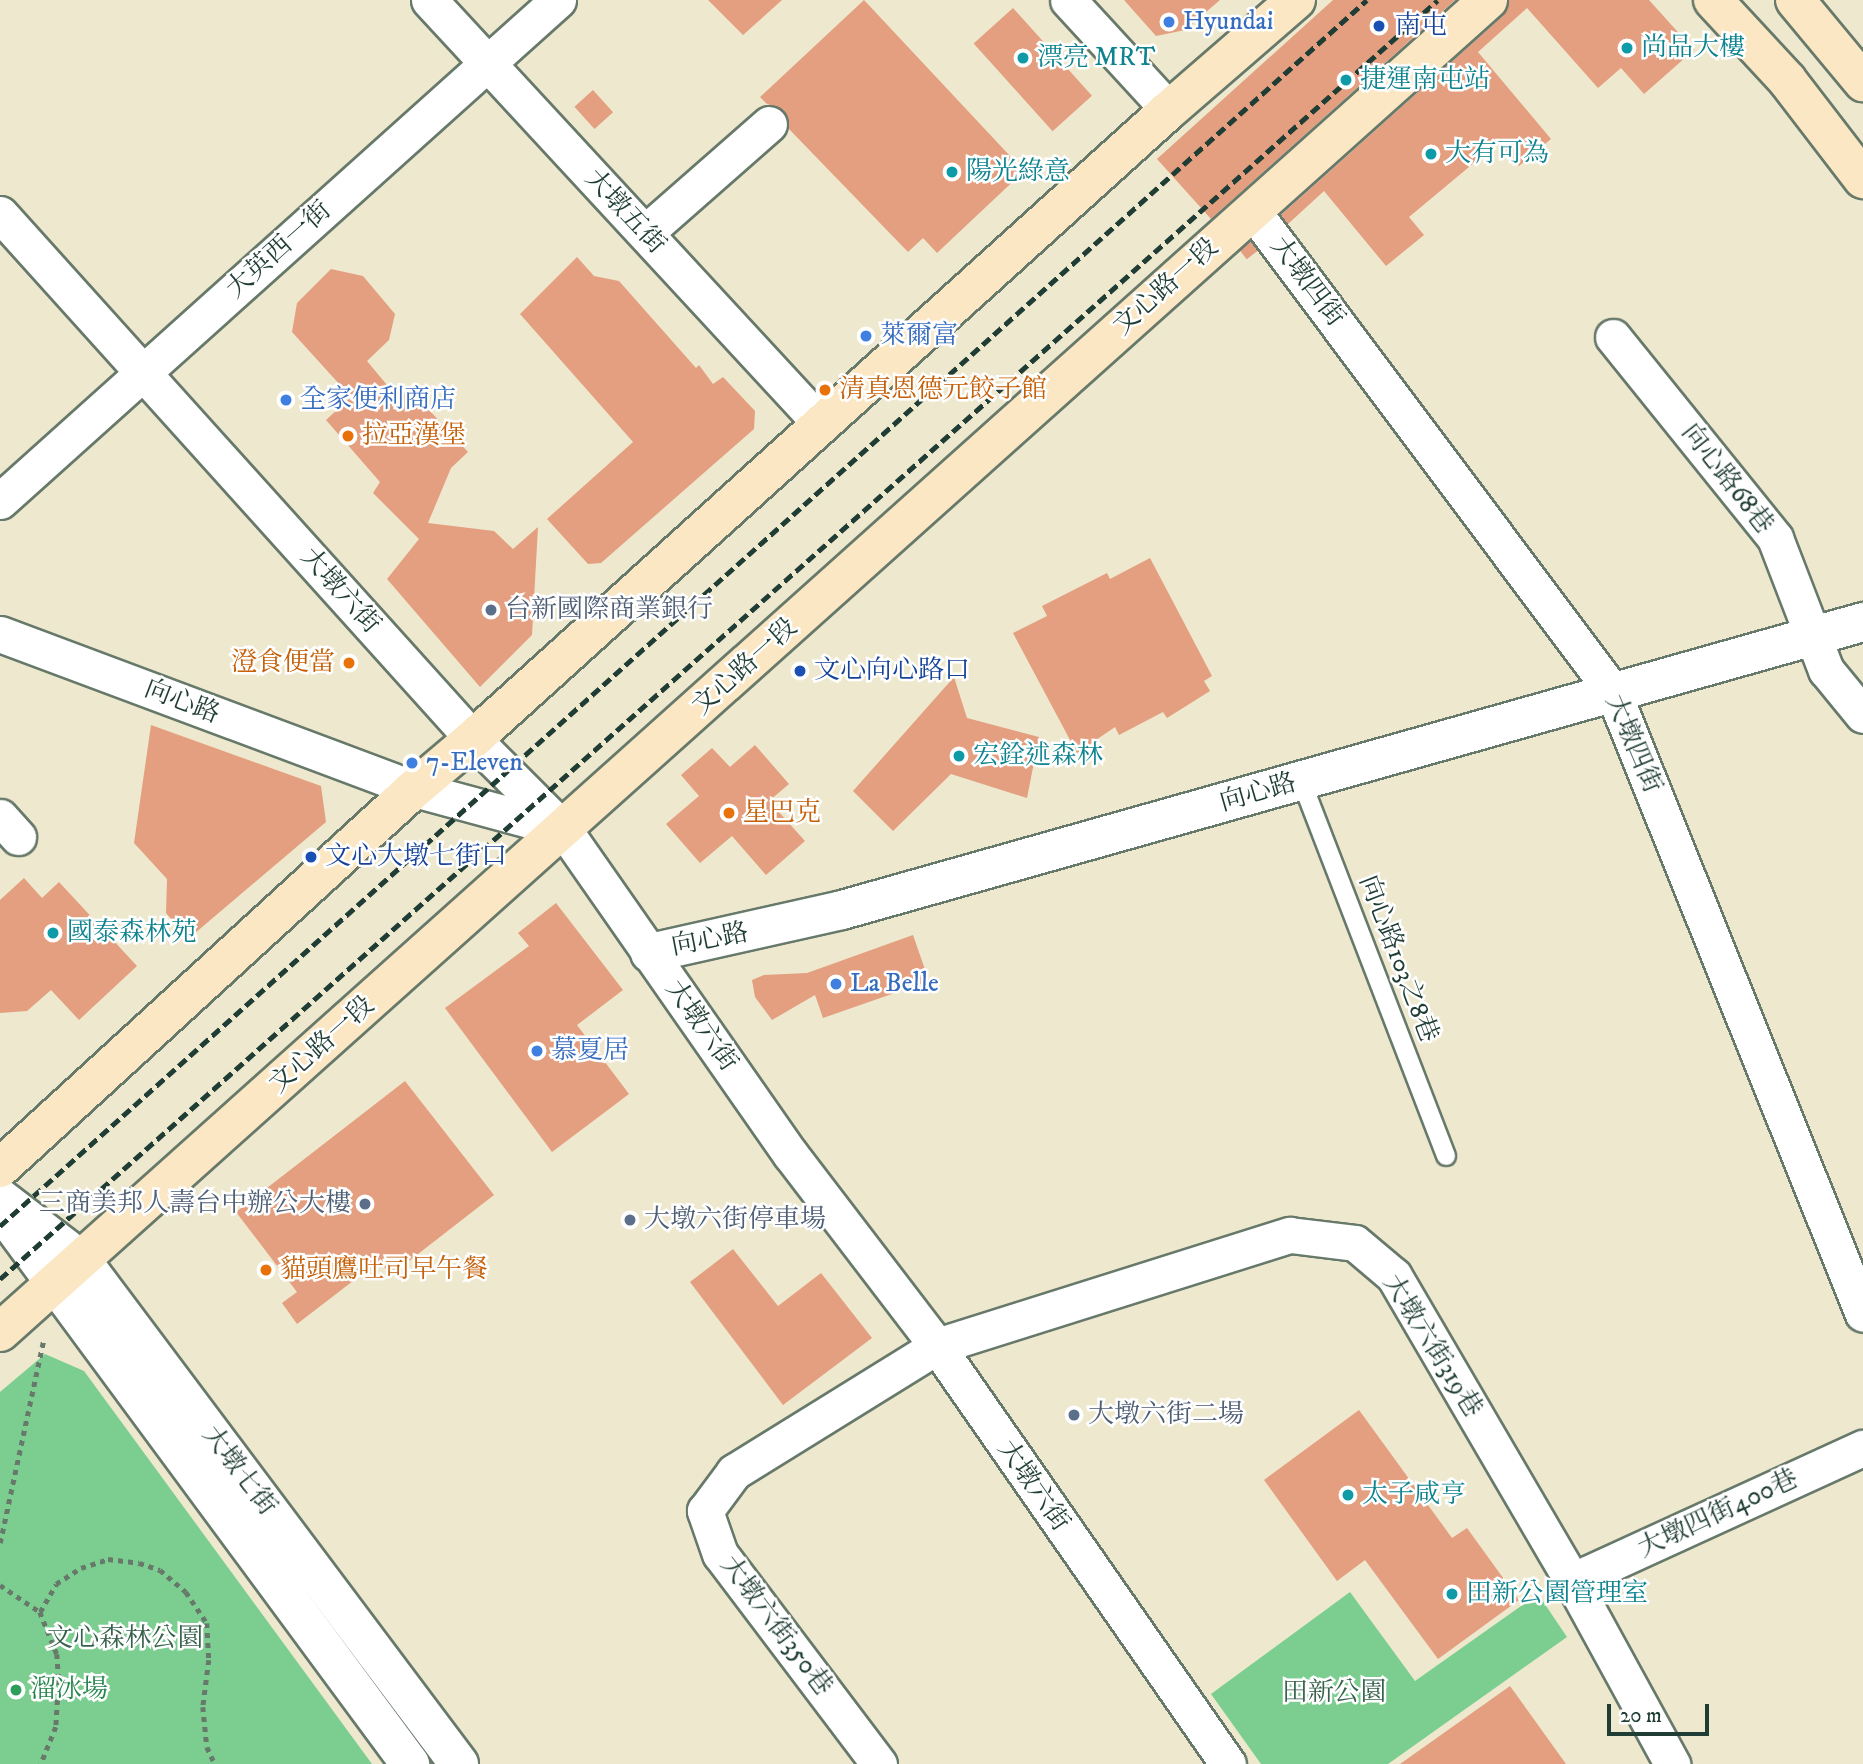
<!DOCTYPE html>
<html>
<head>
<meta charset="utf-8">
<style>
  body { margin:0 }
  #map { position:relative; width:1863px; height:1764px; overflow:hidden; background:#eee8ce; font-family:"IM FELL DW Pica","Noto Serif TC",serif }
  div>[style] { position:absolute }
  .green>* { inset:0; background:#7bce90 }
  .building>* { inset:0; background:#e39f7f; transform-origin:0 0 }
  .path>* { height:4.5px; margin-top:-2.25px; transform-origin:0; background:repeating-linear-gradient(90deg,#67796a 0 5px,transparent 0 10px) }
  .roads { filter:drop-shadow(2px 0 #67796a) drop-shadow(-2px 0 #67796a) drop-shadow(0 2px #67796a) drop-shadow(0 -2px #67796a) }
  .service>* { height:18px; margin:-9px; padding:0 9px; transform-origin:9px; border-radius:9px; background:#fff }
  .minor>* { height:35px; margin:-17.5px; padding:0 17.5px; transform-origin:17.5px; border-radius:17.5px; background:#fff }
  .tertiary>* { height:38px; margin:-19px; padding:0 19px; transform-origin:19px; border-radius:19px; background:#fff }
  .secondary>* { height:38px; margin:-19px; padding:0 19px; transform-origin:19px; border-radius:19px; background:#fbe7c3 }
  .rail>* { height:5px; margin-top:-2.5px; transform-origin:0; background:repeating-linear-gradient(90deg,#1f3d34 0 10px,transparent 0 15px) }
  .dots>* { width:19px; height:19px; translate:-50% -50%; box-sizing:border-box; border:4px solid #fff; border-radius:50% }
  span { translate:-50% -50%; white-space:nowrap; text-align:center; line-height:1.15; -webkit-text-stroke:5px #fff; paint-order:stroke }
  .shop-label { font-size:26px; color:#366cbe }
  .left { translate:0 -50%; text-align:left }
  .transit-label { font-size:26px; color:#164399 }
  .culture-label { font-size:26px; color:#0d838f }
  .street-label { font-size:26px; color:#1f3d34 }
  .food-label { font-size:26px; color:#c56008 }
  .right { translate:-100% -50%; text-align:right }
  .service-label { font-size:26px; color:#4e5e75 }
  .park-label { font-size:26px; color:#36614b }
  .leisure-label { font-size:26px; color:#27864d }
  .scale { position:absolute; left:1607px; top:1704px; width:102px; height:32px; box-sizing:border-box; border:4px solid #1f3d34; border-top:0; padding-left:9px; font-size:21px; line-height:24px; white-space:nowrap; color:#1f3d34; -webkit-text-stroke:5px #fff; paint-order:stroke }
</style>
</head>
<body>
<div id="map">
  <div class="green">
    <i style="clip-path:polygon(45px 1354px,84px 1371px,372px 1764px,0 1764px,0 1392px)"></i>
    <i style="clip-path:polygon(1350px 1592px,1415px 1681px,1538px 1594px,1567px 1637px,1388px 1764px,1261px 1764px,1211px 1694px)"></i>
  </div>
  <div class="building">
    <i style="clip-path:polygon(708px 0,782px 0,743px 35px)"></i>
    <i style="clip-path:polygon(864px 0,1024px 171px,937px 253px,923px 238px,908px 252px,788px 128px,784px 110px,767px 104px,760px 97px)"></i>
    <i style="clip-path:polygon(1124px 0,1220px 0,1185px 30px,1156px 36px)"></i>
    <i style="clip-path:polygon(1333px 0,1455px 0,1211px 219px,1157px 159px)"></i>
    <i style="clip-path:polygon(1509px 0,1649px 0,1694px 50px,1644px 94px,1621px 68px,1598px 88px,1527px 8px,1478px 52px,1551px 139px,1519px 166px,1499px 142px,1409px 217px,1424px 235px,1386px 266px,1324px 191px,1288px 224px,1281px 215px,1503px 16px)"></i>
    <i style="left:1013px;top:8px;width:118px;height:53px;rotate:48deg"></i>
    <i style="left:593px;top:90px;width:30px;height:25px;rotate:48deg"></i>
    <i style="left:1251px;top:242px;width:11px;height:14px;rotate:52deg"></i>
    <i style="clip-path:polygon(577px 257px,594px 276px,619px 281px,696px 368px,699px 365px,713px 384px,723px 377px,755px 411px,754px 429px,601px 563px,588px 564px,547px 519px,633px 442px,520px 314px)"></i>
    <i style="clip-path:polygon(331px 269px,363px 276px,395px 314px,389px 340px,367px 361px,392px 391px,416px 396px,468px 452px,451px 468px,428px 523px,494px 531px,513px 549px,538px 527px,532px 635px,480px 687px,387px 579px,419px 539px,373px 493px,380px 482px,326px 420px,351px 397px,292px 332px,297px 303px)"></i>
    <i style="clip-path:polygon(1150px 558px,1212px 676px,1204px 681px,1210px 691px,1167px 718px,1163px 712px,1119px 735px,1115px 727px,1077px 753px,1013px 633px,1047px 616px,1042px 606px,1107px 573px,1110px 579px)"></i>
    <i style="clip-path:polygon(954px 677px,967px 718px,1039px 737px,1027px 798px,951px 774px,893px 831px,853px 791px)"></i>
    <i style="clip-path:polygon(151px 725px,321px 786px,326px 822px,188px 939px,166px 913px,167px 879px,134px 843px)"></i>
    <i style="clip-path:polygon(755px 745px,789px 784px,769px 801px,805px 841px,766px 875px,732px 836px,700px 863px,666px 824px,699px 796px,681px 775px,712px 748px,730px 767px)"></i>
    <i style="clip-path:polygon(24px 878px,42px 898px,59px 882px,137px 966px,79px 1020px,51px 990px,27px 1011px,0 1013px,0 900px)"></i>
    <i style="clip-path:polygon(556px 903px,623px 990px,577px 1025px,629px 1094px,552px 1152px,445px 1008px,529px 946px,518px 933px)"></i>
    <i style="clip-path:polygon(913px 935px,929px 981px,823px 1018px,815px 995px,772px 1020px,755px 997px,752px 980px,764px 975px,807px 973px)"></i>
    <i style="clip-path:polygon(405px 1081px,494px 1195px,391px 1275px,379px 1261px,297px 1324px,282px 1303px,297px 1292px,236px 1212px)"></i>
    <i style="clip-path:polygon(733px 1249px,778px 1306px,821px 1273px,872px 1338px,783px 1405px,690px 1282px)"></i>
    <i style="clip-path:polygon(1359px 1410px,1452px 1538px,1467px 1528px,1519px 1600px,1438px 1659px,1365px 1560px,1337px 1581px,1264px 1480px)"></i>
    <i style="clip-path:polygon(1510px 1686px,1566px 1764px,1400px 1764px)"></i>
  </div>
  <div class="path">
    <i style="left:0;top:1543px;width:206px;rotate:-77.9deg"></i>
    <i style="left:0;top:1585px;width:48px;rotate:34deg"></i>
    <i style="left:40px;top:1612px;width:45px;rotate:68deg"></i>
    <i style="left:57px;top:1654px;width:26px;rotate:86deg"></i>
    <i style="left:59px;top:1680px;width:47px;rotate:93.7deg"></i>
    <i style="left:56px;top:1727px;width:40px;rotate:112deg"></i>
    <i style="left:40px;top:1612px;width:32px;rotate:-60deg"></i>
    <i style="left:56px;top:1584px;width:30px;rotate:-33deg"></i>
    <i style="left:81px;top:1568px;width:28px;rotate:-18deg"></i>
    <i style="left:108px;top:1559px;width:31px;rotate:7deg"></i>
    <i style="left:139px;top:1563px;width:22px;rotate:18deg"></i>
    <i style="left:160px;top:1570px;width:34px;rotate:40deg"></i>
    <i style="left:186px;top:1592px;width:37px;rotate:56deg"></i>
    <i style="left:207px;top:1623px;width:37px;rotate:87deg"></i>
    <i style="left:209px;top:1660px;width:47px;rotate:97.3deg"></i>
    <i style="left:203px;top:1707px;width:40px;rotate:84.3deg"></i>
    <i style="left:207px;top:1747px;width:19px;rotate:65deg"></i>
  </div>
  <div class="roads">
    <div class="service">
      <i style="left:1301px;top:780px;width:403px;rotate:68.9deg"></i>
    </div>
    <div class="minor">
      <i style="left:429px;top:0;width:577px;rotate:47.25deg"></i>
      <i style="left:1068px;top:0;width:149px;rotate:47.4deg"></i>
      <i style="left:1252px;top:210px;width:602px;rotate:53.17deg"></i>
      <i style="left:1613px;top:692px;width:670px;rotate:68.1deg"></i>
      <i style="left:0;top:214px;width:707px;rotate:47.98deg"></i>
      <i style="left:473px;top:739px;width:129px;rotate:45deg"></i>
      <i style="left:564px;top:830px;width:396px;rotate:55.1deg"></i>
      <i style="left:791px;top:1155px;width:240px;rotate:52.6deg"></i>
      <i style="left:937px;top:1346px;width:509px;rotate:55.16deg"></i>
      <i style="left:645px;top:233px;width:165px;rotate:-41.3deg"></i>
      <i style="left:1613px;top:337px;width:258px;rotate:51.1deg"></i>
      <i style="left:1775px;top:538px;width:142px;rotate:68.9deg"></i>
      <i style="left:1826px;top:670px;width:58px;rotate:50.6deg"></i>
      <i style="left:0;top:501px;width:750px;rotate:-41.92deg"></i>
      <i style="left:0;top:634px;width:442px;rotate:20.5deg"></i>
      <i style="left:414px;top:789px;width:153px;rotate:15.1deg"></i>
      <i style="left:0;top:817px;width:27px;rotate:48deg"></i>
      <i style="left:1572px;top:1581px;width:320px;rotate:-24.6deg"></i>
      <i style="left:879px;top:1764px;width:263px;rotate:-127.1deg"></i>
      <i style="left:720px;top:1554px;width:46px;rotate:-109.2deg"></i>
      <i style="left:705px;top:1511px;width:49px;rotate:-53.4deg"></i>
      <i style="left:734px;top:1472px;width:239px;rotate:-31.8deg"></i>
      <i style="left:937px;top:1346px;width:370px;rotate:-17.5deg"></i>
      <i style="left:1290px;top:1235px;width:65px;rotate:7deg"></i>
      <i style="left:1355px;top:1243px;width:51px;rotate:40.2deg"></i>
      <i style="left:1394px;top:1276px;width:353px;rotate:59.7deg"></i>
      <i style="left:1572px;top:1581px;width:209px;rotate:61.3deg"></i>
    </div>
    <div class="tertiary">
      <i style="left:650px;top:953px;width:197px;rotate:-12.6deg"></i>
      <i style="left:842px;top:910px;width:1061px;rotate:-15.75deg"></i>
      <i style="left:0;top:1198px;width:102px;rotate:37.4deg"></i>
      <i style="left:81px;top:1260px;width:630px;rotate:53.13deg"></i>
      <i style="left:10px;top:1222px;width:674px;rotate:53.57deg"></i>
    </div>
    <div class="secondary">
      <i style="left:1713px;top:0;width:109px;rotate:47.2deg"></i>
      <i style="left:1787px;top:80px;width:125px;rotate:52.5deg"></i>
      <i style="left:1795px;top:0;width:107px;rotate:50.3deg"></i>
      <i style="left:0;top:1168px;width:561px;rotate:-42.47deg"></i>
      <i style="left:414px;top:789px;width:77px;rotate:-40.3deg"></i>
      <i style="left:473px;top:739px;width:938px;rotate:-42.11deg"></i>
      <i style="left:1169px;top:110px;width:168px;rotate:-40.9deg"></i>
      <i style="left:0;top:1332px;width:1997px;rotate:-41.83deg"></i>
    </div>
  </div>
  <div class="rail">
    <i style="left:0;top:1226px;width:1836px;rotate:-41.89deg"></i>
    <i style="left:0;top:1279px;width:1924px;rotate:-41.65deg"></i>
  </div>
  <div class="dots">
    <i style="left:1169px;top:22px;background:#3f7fe0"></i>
    <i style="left:1379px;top:26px;background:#1a4fb4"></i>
    <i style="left:1627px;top:48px;background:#0f9aa8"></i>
    <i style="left:1023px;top:58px;background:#0f9aa8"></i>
    <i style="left:1346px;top:80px;background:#0f9aa8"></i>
    <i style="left:1431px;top:154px;background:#0f9aa8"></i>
    <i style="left:952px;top:172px;background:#0f9aa8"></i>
    <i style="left:866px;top:336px;background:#3f7fe0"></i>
    <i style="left:825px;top:390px;background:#e8710a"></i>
    <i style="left:286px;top:400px;background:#3f7fe0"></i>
    <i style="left:348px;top:436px;background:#e8710a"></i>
    <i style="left:491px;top:610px;background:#5c6f8a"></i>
    <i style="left:349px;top:663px;background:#e8710a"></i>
    <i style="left:800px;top:671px;background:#1a4fb4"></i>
    <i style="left:959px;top:756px;background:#0f9aa8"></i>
    <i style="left:412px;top:763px;background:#3f7fe0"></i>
    <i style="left:729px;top:813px;background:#e8710a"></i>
    <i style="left:311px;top:857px;background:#1a4fb4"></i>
    <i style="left:53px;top:933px;background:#0f9aa8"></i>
    <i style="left:836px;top:984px;background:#3f7fe0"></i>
    <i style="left:537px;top:1051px;background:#3f7fe0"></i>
    <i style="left:365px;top:1204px;background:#5c6f8a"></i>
    <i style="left:630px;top:1220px;background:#5c6f8a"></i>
    <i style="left:266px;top:1270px;background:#e8710a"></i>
    <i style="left:1074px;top:1415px;background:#5c6f8a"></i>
    <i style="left:1348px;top:1495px;background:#0f9aa8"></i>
    <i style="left:1452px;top:1594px;background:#0f9aa8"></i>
    <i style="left:16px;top:1690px;background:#2e9e5b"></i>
  </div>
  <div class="shop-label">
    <span class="left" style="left:1183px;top:22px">Hyundai</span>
    <span class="left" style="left:880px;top:336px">萊爾富</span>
    <span class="left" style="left:300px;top:400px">全家便利商店</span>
    <span class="left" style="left:426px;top:763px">7-Eleven</span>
    <span class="left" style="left:850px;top:984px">La Belle</span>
    <span class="left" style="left:551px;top:1051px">慕夏居</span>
  </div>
  <div class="transit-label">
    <span class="left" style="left:1395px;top:26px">南屯</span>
    <span class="left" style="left:814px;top:671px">文心向心路口</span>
    <span class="left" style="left:325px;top:857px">文心大墩七街口</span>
  </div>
  <div class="culture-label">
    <span class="left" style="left:1641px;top:48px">尚品大樓</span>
    <span class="left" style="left:1037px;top:58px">漂亮 MRT</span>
    <span class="left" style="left:1360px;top:80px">捷運南屯站</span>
    <span class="left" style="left:1445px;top:154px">大有可為</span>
    <span class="left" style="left:966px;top:172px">陽光綠意</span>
    <span class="left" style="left:973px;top:756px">宏銓述森林</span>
    <span class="left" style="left:67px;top:933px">國泰森林苑</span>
    <span class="left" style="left:1362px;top:1495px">太子咸亨</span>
    <span class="left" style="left:1466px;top:1594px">田新公園管理室</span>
  </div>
  <div class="street-label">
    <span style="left:625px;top:212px;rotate:47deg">大墩五街</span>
    <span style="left:279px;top:250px;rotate:-42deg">大英西一街</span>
    <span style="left:1307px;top:282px;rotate:53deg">大墩四街</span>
    <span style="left:1166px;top:287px;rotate:-42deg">文心路一段</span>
    <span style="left:1727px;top:479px;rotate:52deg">向心路68巷</span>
    <span style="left:340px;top:591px;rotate:48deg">大墩六街</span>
    <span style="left:745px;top:667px;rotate:-42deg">文心路一段</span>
    <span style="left:182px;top:702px;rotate:21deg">向心路</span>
    <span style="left:1633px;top:744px;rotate:67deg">大墩四街</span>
    <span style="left:1258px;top:793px;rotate:-16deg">向心路</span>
    <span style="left:710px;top:940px;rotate:-11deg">向心路</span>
    <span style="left:1398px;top:959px;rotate:69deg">向心路103之8巷</span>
    <span style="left:701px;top:1026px;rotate:55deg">大墩六街</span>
    <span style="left:322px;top:1045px;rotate:-42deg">文心路一段</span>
    <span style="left:1432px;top:1346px;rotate:58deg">大墩六街319巷</span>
    <span style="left:239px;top:1471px;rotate:53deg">大墩七街</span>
    <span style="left:1033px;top:1486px;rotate:55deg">大墩六街</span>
    <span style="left:1718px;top:1514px;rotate:-25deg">大墩四街400巷</span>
    <span style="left:776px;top:1626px;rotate:53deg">大墩六街350巷</span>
  </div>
  <div class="food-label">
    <span class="left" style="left:839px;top:390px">清真恩德元餃子館</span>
    <span class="left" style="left:362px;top:436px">拉亞漢堡</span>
    <span class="right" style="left:335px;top:663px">澄食便當</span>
    <span class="left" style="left:743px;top:813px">星巴克</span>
    <span class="left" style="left:280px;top:1270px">貓頭鷹吐司早午餐</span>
  </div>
  <div class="service-label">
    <span class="left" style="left:505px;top:610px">台新國際商業銀行</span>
    <span class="right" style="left:351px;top:1204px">三商美邦人壽台中辦公大樓</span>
    <span class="left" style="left:644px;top:1220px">大墩六街停車場</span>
    <span class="left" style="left:1088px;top:1415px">大墩六街二場</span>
  </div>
  <div class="park-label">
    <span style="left:125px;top:1639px">文心森林公園</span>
    <span style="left:1334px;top:1693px">田新公園</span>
  </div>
  <div class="leisure-label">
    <span class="left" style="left:30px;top:1690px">溜冰場</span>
  </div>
  <div class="scale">20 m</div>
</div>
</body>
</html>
